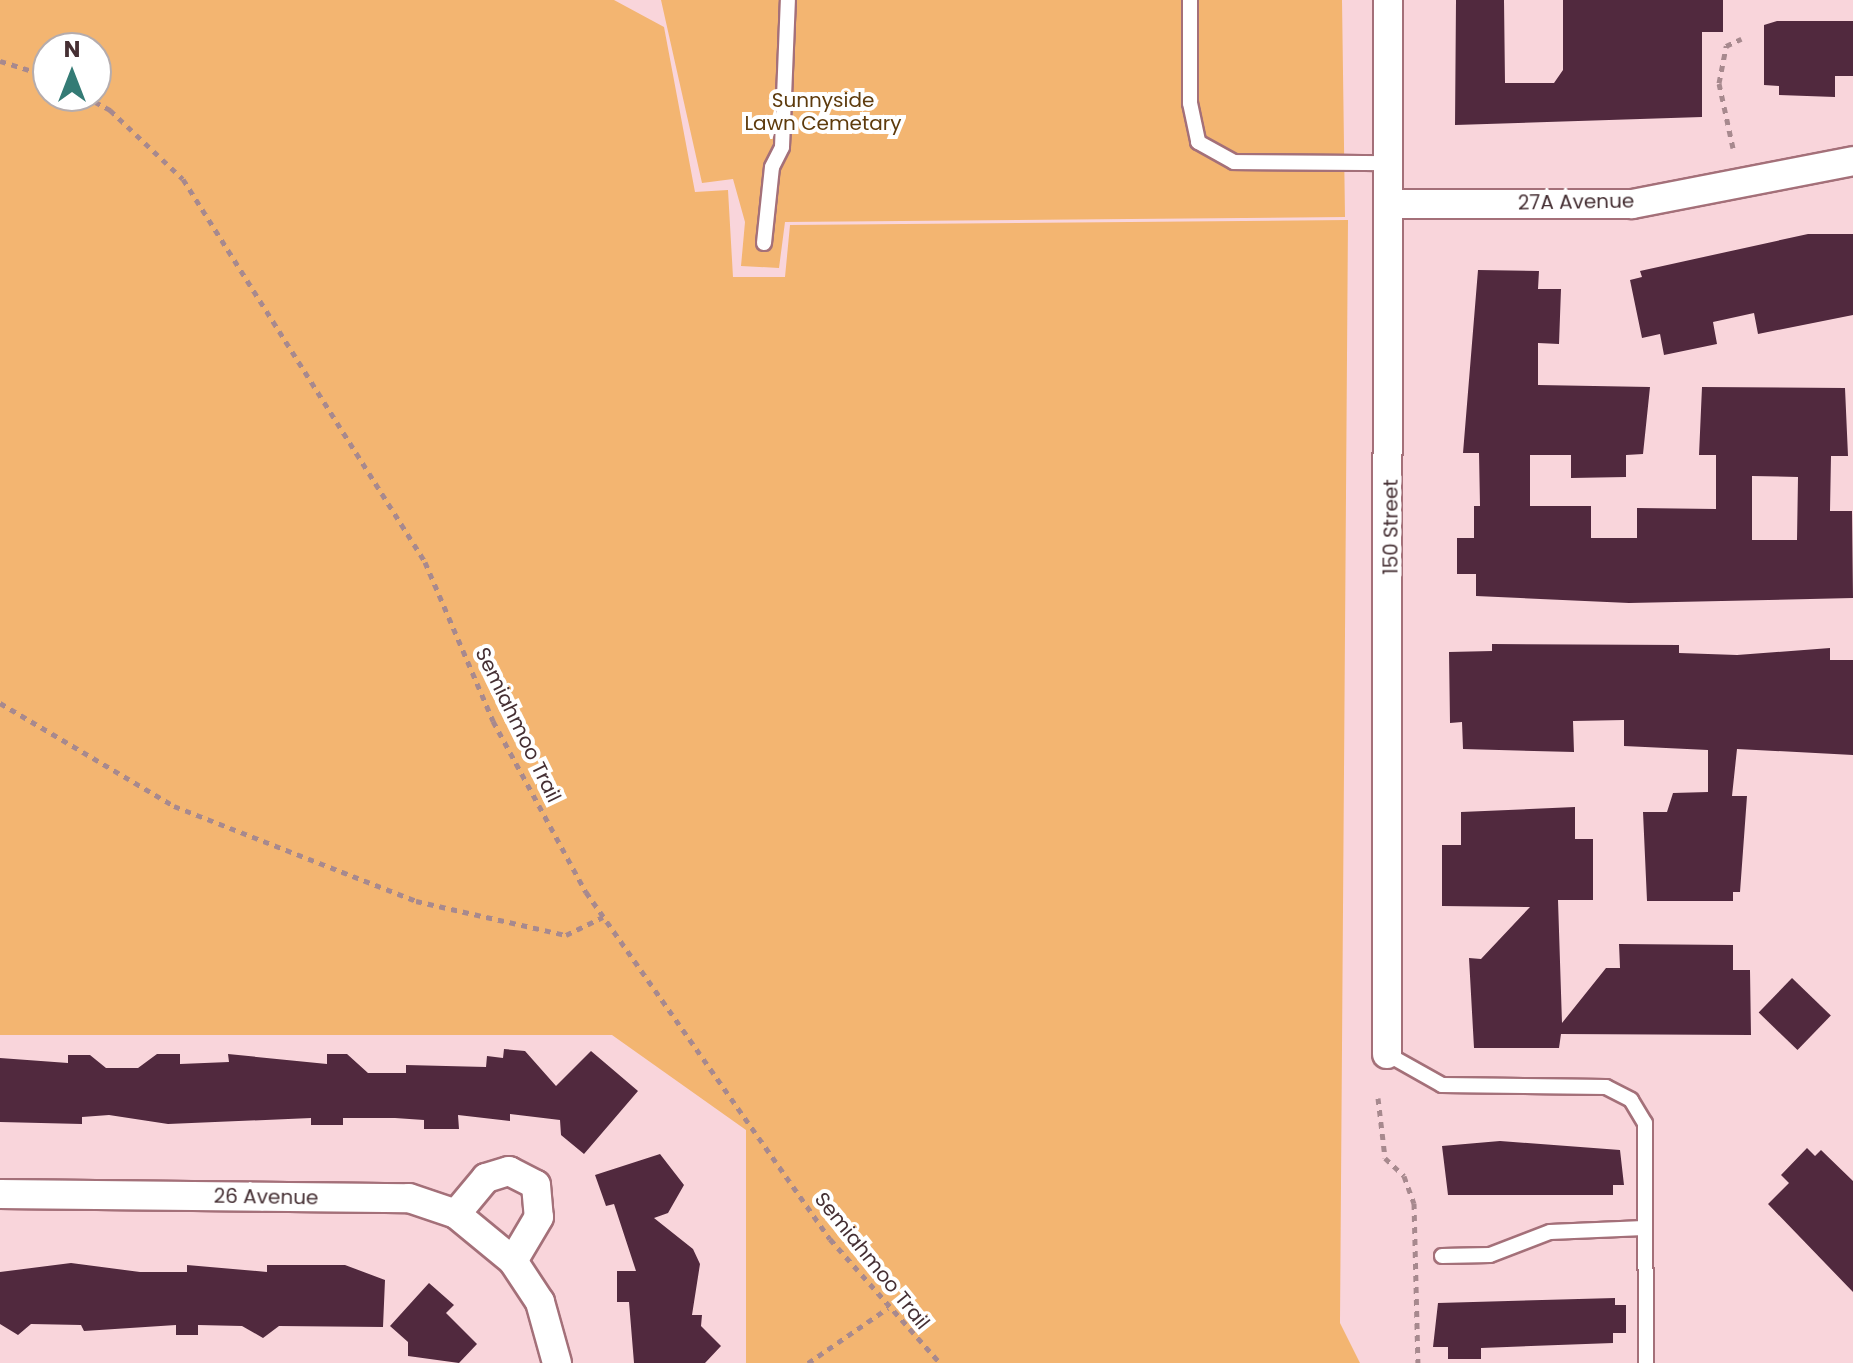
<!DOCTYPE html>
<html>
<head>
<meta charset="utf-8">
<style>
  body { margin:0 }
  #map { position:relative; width:1853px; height:1363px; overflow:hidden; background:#f9d5db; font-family:Poppins,sans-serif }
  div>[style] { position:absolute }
  .green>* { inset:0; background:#f3b571 }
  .building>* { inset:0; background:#51293e; transform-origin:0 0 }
  .path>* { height:5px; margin-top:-2.5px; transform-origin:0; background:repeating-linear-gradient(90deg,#a7898e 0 6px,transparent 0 12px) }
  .roads { filter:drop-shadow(2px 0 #a47079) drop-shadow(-2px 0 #a47079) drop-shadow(0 2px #a47079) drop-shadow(0 -2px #a47079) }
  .service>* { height:14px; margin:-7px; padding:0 7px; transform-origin:7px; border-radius:7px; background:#fff }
  .minor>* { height:28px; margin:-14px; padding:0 14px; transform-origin:14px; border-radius:14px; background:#fff }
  span { translate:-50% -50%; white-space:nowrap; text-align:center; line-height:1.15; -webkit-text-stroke:8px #fff; paint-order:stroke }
  .park-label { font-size:20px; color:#5e3b0d }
  .street-label { font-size:20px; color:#452f33 }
  .north { position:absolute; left:32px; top:32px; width:80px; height:80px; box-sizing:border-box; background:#fff; border:2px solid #b5acad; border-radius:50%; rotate:0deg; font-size:22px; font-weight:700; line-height:32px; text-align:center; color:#452f33 }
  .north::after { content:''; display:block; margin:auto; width:28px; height:36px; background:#347b75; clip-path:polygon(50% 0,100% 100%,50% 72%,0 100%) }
</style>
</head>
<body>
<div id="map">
  <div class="green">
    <i style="clip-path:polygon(evenodd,0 0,614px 0,664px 27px,695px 192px,728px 190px,733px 277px,785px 277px,790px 225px,1348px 220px,1340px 1323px,1360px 1363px,746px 1363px,746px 1130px,612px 1035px,0 1035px,0 0,96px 48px,96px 96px,48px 96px,48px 48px,96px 48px)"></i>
    <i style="clip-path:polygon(661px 0,1342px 0,1345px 217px,785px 222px,779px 268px,741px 266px,745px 222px,733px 179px,702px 183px)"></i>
  </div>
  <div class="building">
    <i style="clip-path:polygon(1456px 0,1504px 0,1505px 83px,1554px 83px,1563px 70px,1563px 0,1723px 0,1723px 32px,1702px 32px,1702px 117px,1455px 125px)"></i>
    <i style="clip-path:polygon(1777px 21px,1853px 21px,1853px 76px,1835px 76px,1835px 97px,1779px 95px,1779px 86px,1764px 85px,1764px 25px)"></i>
    <i style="clip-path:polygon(1808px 234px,1853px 234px,1853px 315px,1758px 334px,1754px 313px,1713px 322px,1717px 344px,1664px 355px,1660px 334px,1642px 338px,1630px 280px,1642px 277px,1640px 271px)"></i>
    <i style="clip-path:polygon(evenodd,1478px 270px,1539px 271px,1538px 289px,1561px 289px,1559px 344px,1538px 343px,1538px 385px,1650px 387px,1643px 454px,1626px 455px,1626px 477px,1571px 478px,1571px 455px,1530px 455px,1530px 506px,1591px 506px,1591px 538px,1637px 538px,1637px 508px,1716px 509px,1716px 455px,1699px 455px,1702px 387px,1845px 388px,1848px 456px,1831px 456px,1830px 511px,1852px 511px,1853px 598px,1629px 603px,1476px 596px,1476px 574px,1457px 574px,1457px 538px,1474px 538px,1474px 506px,1480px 506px,1479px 453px,1463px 453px,1478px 270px,1752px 476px,1798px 477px,1797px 540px,1752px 540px,1752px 476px)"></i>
    <i style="clip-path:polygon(1492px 644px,1679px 645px,1679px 653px,1737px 655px,1830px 648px,1830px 660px,1853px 660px,1853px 755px,1737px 749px,1732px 796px,1747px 796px,1740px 892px,1733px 892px,1733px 901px,1647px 901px,1643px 812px,1667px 812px,1673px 793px,1708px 792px,1708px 750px,1624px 746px,1624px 720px,1573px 721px,1574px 752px,1463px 749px,1462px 722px,1450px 723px,1449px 652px,1492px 651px)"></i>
    <i style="clip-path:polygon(1575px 807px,1575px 839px,1593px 839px,1593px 900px,1558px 900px,1562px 1023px,1606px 968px,1620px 968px,1619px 944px,1733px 945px,1733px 970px,1750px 970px,1751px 1035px,1561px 1034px,1559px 1048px,1474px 1048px,1469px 958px,1481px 959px,1530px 907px,1442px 906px,1442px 845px,1461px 845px,1461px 812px)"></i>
    <i style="left:1792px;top:978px;width:54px;height:48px;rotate:44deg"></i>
    <i style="clip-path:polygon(504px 1049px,525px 1051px,556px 1086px,591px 1051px,638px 1091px,584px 1154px,561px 1135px,560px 1120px,510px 1114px,510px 1121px,458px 1115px,459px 1129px,424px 1129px,424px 1120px,395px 1118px,343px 1118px,343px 1125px,311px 1125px,311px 1118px,168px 1124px,109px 1115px,82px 1117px,82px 1124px,0 1122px,0 1058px,68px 1063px,68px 1055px,90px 1055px,106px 1068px,138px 1068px,157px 1054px,180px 1054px,180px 1064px,229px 1062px,228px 1054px,327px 1064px,327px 1054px,347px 1054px,368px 1073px,406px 1073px,406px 1065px,486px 1067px,487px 1056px,503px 1058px)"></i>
    <i style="clip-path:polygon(1500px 1141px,1620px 1150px,1624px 1185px,1613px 1185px,1613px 1195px,1448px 1195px,1442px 1146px)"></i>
    <i style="clip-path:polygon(1807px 1148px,1815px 1156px,1821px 1150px,1853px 1181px,1853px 1292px,1768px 1204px,1789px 1183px,1781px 1175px)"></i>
    <i style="clip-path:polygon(660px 1154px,684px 1185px,668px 1213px,654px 1218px,693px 1249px,700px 1264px,692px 1315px,702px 1315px,701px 1326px,721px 1346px,705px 1363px,634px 1363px,629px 1302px,617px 1302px,617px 1271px,636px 1271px,614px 1204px,606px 1206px,595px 1175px)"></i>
    <i style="clip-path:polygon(71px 1263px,140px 1272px,187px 1272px,187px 1265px,267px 1272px,267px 1265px,345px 1265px,385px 1280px,383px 1327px,279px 1326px,263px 1338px,242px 1326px,198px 1325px,198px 1335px,176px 1335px,176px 1325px,84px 1331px,81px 1325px,31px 1324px,18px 1335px,0 1324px,0 1272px)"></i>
    <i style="clip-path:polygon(429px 1283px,454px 1305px,446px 1313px,477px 1344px,459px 1363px,408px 1356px,408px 1342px,390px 1326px)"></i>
    <i style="clip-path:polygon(1615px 1298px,1615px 1305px,1626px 1305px,1626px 1333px,1613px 1333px,1613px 1343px,1481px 1348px,1481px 1359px,1448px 1359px,1448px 1347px,1433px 1347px,1438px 1303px)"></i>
  </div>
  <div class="path">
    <i style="left:0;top:61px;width:50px;rotate:17.4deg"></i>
    <i style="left:84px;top:96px;width:30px;rotate:28deg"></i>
    <i style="left:110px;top:110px;width:100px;rotate:43.4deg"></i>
    <i style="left:183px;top:179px;width:453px;rotate:57.7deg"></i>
    <i style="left:425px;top:562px;width:173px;rotate:66.8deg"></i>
    <i style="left:493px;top:721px;width:195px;rotate:61.5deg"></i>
    <i style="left:586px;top:892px;width:424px;rotate:54.9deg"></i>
    <i style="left:830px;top:1239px;width:166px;rotate:48.4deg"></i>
    <i style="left:1733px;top:148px;width:66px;rotate:-102.2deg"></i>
    <i style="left:1719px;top:83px;width:38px;rotate:-79deg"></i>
    <i style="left:1726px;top:46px;width:17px;rotate:-25deg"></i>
    <i style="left:0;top:703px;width:202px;rotate:30.6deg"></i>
    <i style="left:174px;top:806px;width:260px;rotate:21.4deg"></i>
    <i style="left:416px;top:901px;width:154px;rotate:12.8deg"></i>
    <i style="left:566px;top:935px;width:41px;rotate:-25.9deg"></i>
    <i style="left:1378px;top:1098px;width:60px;rotate:83.3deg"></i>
    <i style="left:1385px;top:1158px;width:26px;rotate:43deg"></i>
    <i style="left:1404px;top:1176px;width:29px;rotate:70deg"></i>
    <i style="left:1414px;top:1203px;width:160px;rotate:88.6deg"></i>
    <i style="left:808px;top:1363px;width:97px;rotate:-34.5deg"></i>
  </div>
  <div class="roads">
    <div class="service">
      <i style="left:1190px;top:0;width:103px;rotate:90deg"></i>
      <i style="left:1190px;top:103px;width:40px;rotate:78deg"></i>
      <i style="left:1198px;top:142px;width:41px;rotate:29.1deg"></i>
      <i style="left:1234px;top:162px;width:156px;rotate:0.4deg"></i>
      <i style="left:764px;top:243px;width:76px;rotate:-84deg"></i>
      <i style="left:772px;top:167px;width:22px;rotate:-63deg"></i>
      <i style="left:782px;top:147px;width:147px;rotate:-87.7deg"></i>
      <i style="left:1387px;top:1054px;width:63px;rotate:29.4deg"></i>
      <i style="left:1442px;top:1085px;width:164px;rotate:0.7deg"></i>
      <i style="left:1606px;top:1087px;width:28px;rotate:27deg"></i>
      <i style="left:1631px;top:1100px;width:27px;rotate:59deg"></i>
      <i style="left:1645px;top:1123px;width:240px;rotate:89.8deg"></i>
      <i style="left:1442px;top:1256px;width:48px;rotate:-1.2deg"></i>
      <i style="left:1490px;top:1255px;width:64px;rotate:-21deg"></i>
      <i style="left:1550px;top:1232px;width:94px;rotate:-2.4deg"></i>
    </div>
    <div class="minor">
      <i style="left:1390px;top:204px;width:242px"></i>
      <i style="left:1632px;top:204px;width:225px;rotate:-11deg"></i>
      <i style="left:1387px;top:1054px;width:1054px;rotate:-89.95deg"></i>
      <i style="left:0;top:1194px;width:409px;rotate:0.6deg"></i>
      <i style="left:409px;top:1198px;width:50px;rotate:18.8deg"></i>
      <i style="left:456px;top:1214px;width:74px;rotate:39.5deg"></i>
      <i style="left:513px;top:1261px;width:49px;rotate:56.6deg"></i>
      <i style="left:540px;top:1302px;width:63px;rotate:74.4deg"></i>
      <i style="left:456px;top:1214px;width:47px;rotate:-50.2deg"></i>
      <i style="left:486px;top:1178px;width:24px;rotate:-17deg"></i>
      <i style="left:509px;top:1171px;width:30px;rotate:27deg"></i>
      <i style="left:536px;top:1185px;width:32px;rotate:85deg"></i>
      <i style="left:539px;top:1217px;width:51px;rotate:120.6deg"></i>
    </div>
  </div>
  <div class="park-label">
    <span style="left:823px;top:112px">Sunnyside<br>Lawn Cemetary</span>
  </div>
  <div class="street-label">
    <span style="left:1576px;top:202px;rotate:-1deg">27A Avenue</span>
    <span style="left:1391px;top:527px;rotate:-90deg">150 Street</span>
    <span style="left:518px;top:725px;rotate:64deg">Semiahmoo Trail</span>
    <span style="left:266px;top:1197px;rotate:1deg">26 Avenue</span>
    <span style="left:872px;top:1261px;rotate:51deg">Semiahmoo Trail</span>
  </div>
  <div class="north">N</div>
</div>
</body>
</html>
